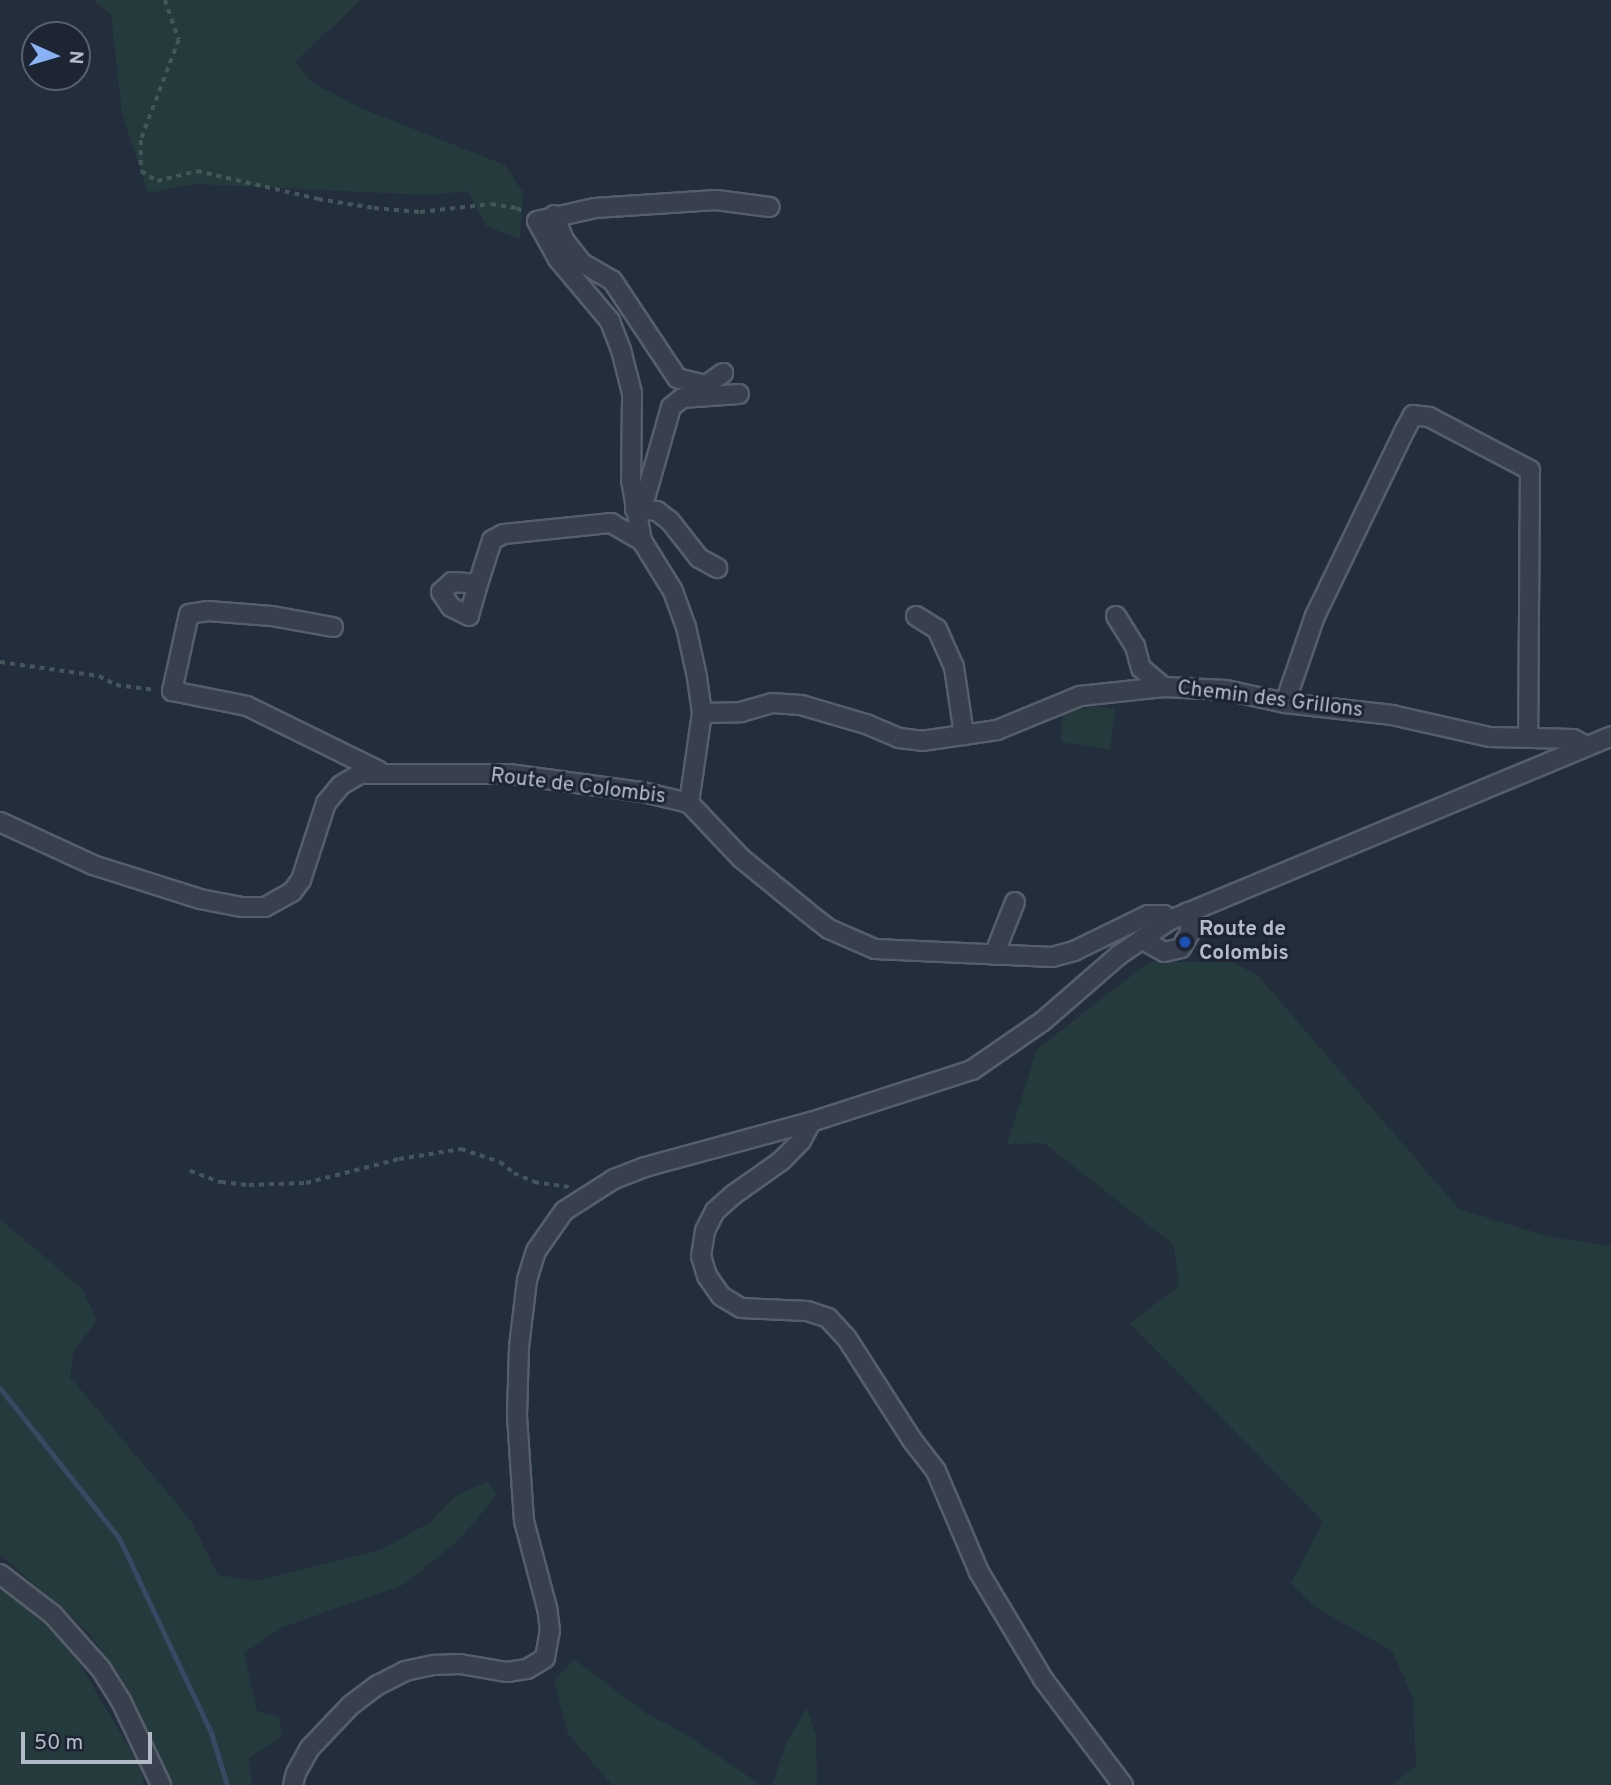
<!DOCTYPE html>
<html>
<head>
<meta charset="utf-8">
<style>
  body { margin:0 }
  #map { position:relative; width:1611px; height:1785px; overflow:hidden; background:#232e3c; font-family:Overpass,sans-serif }
  div>[style] { position:absolute }
  .green>* { inset:0; background:#253a3d }
  .stream>* { height:5px; margin:-2.5px; padding:0 2.5px; transform-origin:2.5px; border-radius:2.5px; background:#374963 }
  .path>* { height:3.5px; margin-top:-1.75px; transform-origin:0; background:repeating-linear-gradient(90deg,#43575a 0 5px,transparent 0 10px) }
  .roads { filter:drop-shadow(2px 0 #555e6a) drop-shadow(-2px 0 #555e6a) drop-shadow(0 2px #555e6a) drop-shadow(0 -2px #555e6a) }
  .minor>* { height:18px; margin:-9px; padding:0 9px; transform-origin:9px; border-radius:9px; background:#37404c }
  .dots>* { width:19px; height:19px; translate:-50% -50%; box-sizing:border-box; border:4px solid #1c2531; border-radius:50% }
  span { translate:-50% -50%; white-space:nowrap; text-align:center; line-height:1.15; -webkit-text-stroke:6px #1c2531; paint-order:stroke }
  .street-label { font-size:21px; color:#b3bbc8 }
  .poi-label { font-size:21px; color:#b3bbc8; font-weight:700 }
  .left { translate:0 -50%; text-align:left }
  .north { position:absolute; left:21px; top:21px; width:70px; height:70px; box-sizing:border-box; background:#1c2531; border:2px solid #58616d; border-radius:50%; rotate:94deg; font-size:19px; font-weight:700; line-height:28px; text-align:center; color:#b3bbc8 }
  .north::after { content:''; display:block; margin:auto; width:24px; height:32px; background:#89b2f6; clip-path:polygon(50% 0,100% 100%,50% 72%,0 100%) }
  .scale { position:absolute; left:21px; top:1732px; width:131px; height:32px; box-sizing:border-box; border:4px solid #b3bbc8; border-top:0; padding-left:9px; font-size:21px; line-height:24px; white-space:nowrap; color:#b3bbc8; -webkit-text-stroke:5px #1c2531; paint-order:stroke }
</style>
</head>
<body>
<div id="map">
  <div class="green">
    <i style="clip-path:polygon(93px 0,361px 0,295px 62px,313px 83px,363px 109px,505px 165px,523px 192px,520px 239px,486px 226px,468px 191px,428px 195px,195px 184px,148px 193px,122px 113px,111px 14px)"></i>
    <i style="clip-path:polygon(1091px 706px,1115px 709px,1110px 750px,1061px 742px,1063px 707px,1086px 709px)"></i>
    <i style="clip-path:polygon(1149px 962px,1234px 962px,1259px 977px,1459px 1209px,1550px 1237px,1611px 1246px,1611px 1785px,1391px 1785px,1416px 1766px,1413px 1698px,1392px 1651px,1315px 1607px,1291px 1583px,1323px 1522px,1130px 1323px,1179px 1286px,1174px 1245px,1044px 1143px,1007px 1144px,1037px 1049px)"></i>
    <i style="clip-path:polygon(0 1219px,82px 1289px,97px 1320px,73px 1353px,70px 1377px,191px 1521px,218px 1575px,255px 1581px,380px 1550px,429px 1523px,454px 1497px,488px 1481px,497px 1495px,460px 1539px,403px 1585px,283px 1627px,244px 1653px,257px 1711px,279px 1717px,282px 1737px,249px 1758px,252px 1785px,171px 1785px,121px 1678px,89px 1633px,0 1554px)"></i>
    <i style="clip-path:polygon(0 1586px,27px 1604px,75px 1656px,141px 1768px,144px 1785px,0 1785px)"></i>
    <i style="clip-path:polygon(574px 1659px,647px 1714px,684px 1733px,761px 1785px,612px 1785px,568px 1734px,554px 1681px)"></i>
    <i style="clip-path:polygon(807px 1708px,816px 1735px,817px 1785px,772px 1785px,787px 1741px)"></i>
  </div>
  <div class="stream">
    <i style="left:0;top:1388px;width:191px;rotate:51.6deg"></i>
    <i style="left:119px;top:1538px;width:216px;rotate:64.7deg"></i>
    <i style="left:211px;top:1733px;width:54px;rotate:72.9deg"></i>
  </div>
  <div class="path">
    <i style="left:165px;top:0;width:42px;rotate:70.7deg"></i>
    <i style="left:179px;top:40px;width:107px;rotate:110.8deg"></i>
    <i style="left:141px;top:140px;width:31px;rotate:90deg"></i>
    <i style="left:141px;top:171px;width:19px;rotate:32deg"></i>
    <i style="left:157px;top:181px;width:41px;rotate:-14deg"></i>
    <i style="left:197px;top:171px;width:124px;rotate:13deg"></i>
    <i style="left:318px;top:199px;width:57px;rotate:9.1deg"></i>
    <i style="left:374px;top:208px;width:46px;rotate:5deg"></i>
    <i style="left:420px;top:212px;width:71px;rotate:-6.4deg"></i>
    <i style="left:491px;top:204px;width:26px;rotate:9deg"></i>
    <i style="left:517px;top:208px;width:7px;rotate:34deg"></i>
    <i style="left:0;top:662px;width:100px;rotate:8deg"></i>
    <i style="left:99px;top:676px;width:19px;rotate:28deg"></i>
    <i style="left:116px;top:685px;width:40px;rotate:7.1deg"></i>
    <i style="left:190px;top:1171px;width:33px;rotate:20deg"></i>
    <i style="left:221px;top:1182px;width:28px;rotate:6deg"></i>
    <i style="left:249px;top:1185px;width:57px;rotate:-2deg"></i>
    <i style="left:306px;top:1183px;width:96px;rotate:-14.5deg"></i>
    <i style="left:399px;top:1159px;width:63px;rotate:-9.2deg"></i>
    <i style="left:461px;top:1149px;width:41px;rotate:18.4deg"></i>
    <i style="left:500px;top:1162px;width:18px;rotate:38deg"></i>
    <i style="left:514px;top:1173px;width:22px;rotate:24deg"></i>
    <i style="left:534px;top:1182px;width:35px;rotate:8deg"></i>
  </div>
  <div class="roads">
    <div class="minor">
      <i style="left:554px;top:215px;width:27px;rotate:68deg"></i>
      <i style="left:564px;top:240px;width:29px;rotate:52deg"></i>
      <i style="left:582px;top:263px;width:34px;rotate:30deg"></i>
      <i style="left:612px;top:280px;width:118px;rotate:56.4deg"></i>
      <i style="left:677px;top:378px;width:30px;rotate:14deg"></i>
      <i style="left:706px;top:385px;width:21px;rotate:-35deg"></i>
      <i style="left:635px;top:509px;width:18px;rotate:-52deg"></i>
      <i style="left:646px;top:495px;width:91px;rotate:-74.1deg"></i>
      <i style="left:671px;top:407px;width:14px;rotate:-39deg"></i>
      <i style="left:682px;top:398px;width:57px;rotate:-4deg"></i>
      <i style="left:635px;top:509px;width:22px;rotate:5deg"></i>
      <i style="left:657px;top:511px;width:16px;rotate:38deg"></i>
      <i style="left:670px;top:521px;width:47px;rotate:51.9deg"></i>
      <i style="left:699px;top:558px;width:21px;rotate:29deg"></i>
      <i style="left:478px;top:584px;width:33px;rotate:106deg"></i>
      <i style="left:469px;top:616px;width:20px;rotate:-153deg"></i>
      <i style="left:451px;top:607px;width:18px;rotate:-124deg"></i>
      <i style="left:441px;top:592px;width:15px;rotate:-42deg"></i>
      <i style="left:452px;top:582px;width:26px;rotate:4deg"></i>
      <i style="left:478px;top:584px;width:46px;rotate:-72.3deg"></i>
      <i style="left:492px;top:540px;width:13px;rotate:-27deg"></i>
      <i style="left:504px;top:534px;width:108px;rotate:-5.9deg"></i>
      <i style="left:611px;top:523px;width:36px;rotate:30deg"></i>
      <i style="left:916px;top:616px;width:25px;rotate:32deg"></i>
      <i style="left:937px;top:629px;width:42px;rotate:65.9deg"></i>
      <i style="left:954px;top:667px;width:69px;rotate:81.6deg"></i>
      <i style="left:1116px;top:616px;width:36px;rotate:58deg"></i>
      <i style="left:1135px;top:646px;width:23px;rotate:75deg"></i>
      <i style="left:1141px;top:668px;width:30px;rotate:40deg"></i>
      <i style="left:333px;top:627px;width:63px;rotate:-169.9deg"></i>
      <i style="left:271px;top:616px;width:63px;rotate:-175.5deg"></i>
      <i style="left:208px;top:611px;width:19px;rotate:171deg"></i>
      <i style="left:189px;top:614px;width:79px;rotate:102.4deg"></i>
      <i style="left:172px;top:691px;width:76px;rotate:11.3deg"></i>
      <i style="left:247px;top:706px;width:147px;rotate:26.2deg"></i>
      <i style="left:1285px;top:703px;width:92px;rotate:-71deg"></i>
      <i style="left:1315px;top:616px;width:207px;rotate:-64.2deg"></i>
      <i style="left:1405px;top:430px;width:17px;rotate:-62deg"></i>
      <i style="left:1413px;top:415px;width:16px;rotate:7deg"></i>
      <i style="left:1429px;top:417px;width:114px;rotate:27.7deg"></i>
      <i style="left:1530px;top:470px;width:267px;rotate:90.4deg"></i>
      <i style="left:702px;top:713px;width:39px;rotate:-1deg"></i>
      <i style="left:741px;top:712px;width:32px;rotate:-16deg"></i>
      <i style="left:772px;top:703px;width:29px;rotate:4deg"></i>
      <i style="left:801px;top:705px;width:68px;rotate:16.3deg"></i>
      <i style="left:866px;top:724px;width:36px;rotate:23deg"></i>
      <i style="left:899px;top:738px;width:23px;rotate:7deg"></i>
      <i style="left:922px;top:741px;width:76px;rotate:-8.3deg"></i>
      <i style="left:997px;top:730px;width:90px;rotate:-22.3deg"></i>
      <i style="left:1080px;top:696px;width:84px;rotate:-6.1deg"></i>
      <i style="left:1164px;top:687px;width:62px;rotate:2.8deg"></i>
      <i style="left:1226px;top:690px;width:60px;rotate:12.4deg"></i>
      <i style="left:1285px;top:703px;width:108px;rotate:6.4deg"></i>
      <i style="left:1392px;top:715px;width:100px;rotate:12.7deg"></i>
      <i style="left:1490px;top:737px;width:83px;rotate:1.4deg"></i>
      <i style="left:1573px;top:739px;width:15px;rotate:28deg"></i>
      <i style="left:689px;top:803px;width:91px;rotate:-81.8deg"></i>
      <i style="left:702px;top:713px;width:36px;rotate:-98deg"></i>
      <i style="left:697px;top:677px;width:51px;rotate:-102.4deg"></i>
      <i style="left:686px;top:627px;width:38px;rotate:-110deg"></i>
      <i style="left:673px;top:591px;width:59px;rotate:-121.8deg"></i>
      <i style="left:642px;top:541px;width:62px;rotate:-100.2deg"></i>
      <i style="left:631px;top:480px;width:87px;rotate:-89.3deg"></i>
      <i style="left:632px;top:393px;width:44px;rotate:-104.3deg"></i>
      <i style="left:621px;top:350px;width:31px;rotate:-111deg"></i>
      <i style="left:610px;top:321px;width:81px;rotate:-130deg"></i>
      <i style="left:558px;top:259px;width:43px;rotate:-118.9deg"></i>
      <i style="left:537px;top:221px;width:59px;rotate:-12.6deg"></i>
      <i style="left:595px;top:208px;width:121px;rotate:-3.8deg"></i>
      <i style="left:716px;top:200px;width:54px;rotate:7.4deg"></i>
      <i style="left:0;top:822px;width:102px;rotate:24.8deg"></i>
      <i style="left:93px;top:865px;width:112px;rotate:17.6deg"></i>
      <i style="left:200px;top:899px;width:43px;rotate:10.8deg"></i>
      <i style="left:242px;top:907px;width:23px"></i>
      <i style="left:265px;top:907px;width:31px;rotate:-29deg"></i>
      <i style="left:292px;top:892px;width:15px;rotate:-53deg"></i>
      <i style="left:301px;top:880px;width:81px;rotate:-72deg"></i>
      <i style="left:326px;top:803px;width:23px;rotate:-50deg"></i>
      <i style="left:341px;top:785px;width:22px;rotate:-30deg"></i>
      <i style="left:360px;top:774px;width:149px"></i>
      <i style="left:509px;top:774px;width:135px;rotate:7.7deg"></i>
      <i style="left:643px;top:792px;width:47px;rotate:13.4deg"></i>
      <i style="left:689px;top:803px;width:76px;rotate:46.6deg"></i>
      <i style="left:741px;top:858px;width:85px;rotate:39.3deg"></i>
      <i style="left:807px;top:912px;width:28px;rotate:38deg"></i>
      <i style="left:829px;top:929px;width:50px;rotate:23.5deg"></i>
      <i style="left:875px;top:949px;width:177px;rotate:2.6deg"></i>
      <i style="left:1052px;top:957px;width:23px;rotate:-15deg"></i>
      <i style="left:1074px;top:951px;width:82px;rotate:-25.9deg"></i>
      <i style="left:1148px;top:915px;width:16px"></i>
      <i style="left:1164px;top:915px;width:8px;rotate:40deg"></i>
      <i style="left:1141px;top:939px;width:26px;rotate:29deg"></i>
      <i style="left:1164px;top:952px;width:17px;rotate:-13deg"></i>
      <i style="left:1181px;top:948px;width:20px;rotate:-60deg"></i>
      <i style="left:1191px;top:931px;width:19px;rotate:-102deg"></i>
      <i style="left:994px;top:955px;width:57px;rotate:-68.4deg"></i>
      <i style="left:811px;top:1122px;width:21px;rotate:118deg"></i>
      <i style="left:801px;top:1141px;width:28px;rotate:135deg"></i>
      <i style="left:781px;top:1161px;width:59px;rotate:144.7deg"></i>
      <i style="left:733px;top:1195px;width:24px;rotate:138deg"></i>
      <i style="left:715px;top:1211px;width:22px;rotate:117deg"></i>
      <i style="left:705px;top:1231px;width:25px;rotate:99deg"></i>
      <i style="left:701px;top:1256px;width:21px;rotate:73deg"></i>
      <i style="left:707px;top:1276px;width:24px;rotate:55deg"></i>
      <i style="left:721px;top:1296px;width:23px;rotate:31deg"></i>
      <i style="left:741px;top:1308px;width:66px;rotate:2.6deg"></i>
      <i style="left:807px;top:1311px;width:22px;rotate:18deg"></i>
      <i style="left:828px;top:1318px;width:26px;rotate:47deg"></i>
      <i style="left:846px;top:1337px;width:122px;rotate:57.3deg"></i>
      <i style="left:912px;top:1440px;width:39px;rotate:52deg"></i>
      <i style="left:936px;top:1471px;width:110px;rotate:66.9deg"></i>
      <i style="left:979px;top:1572px;width:125px;rotate:59.1deg"></i>
      <i style="left:1043px;top:1679px;width:133px;rotate:53deg"></i>
      <i style="left:0;top:1574px;width:67px;rotate:37.7deg"></i>
      <i style="left:53px;top:1615px;width:72px;rotate:48.4deg"></i>
      <i style="left:101px;top:1669px;width:38px;rotate:58deg"></i>
      <i style="left:121px;top:1701px;width:93px;rotate:64.5deg"></i>
      <i style="left:293px;top:1785px;width:12px;rotate:-76deg"></i>
      <i style="left:296px;top:1773px;width:29px;rotate:-61deg"></i>
      <i style="left:310px;top:1748px;width:59px;rotate:-46.4deg"></i>
      <i style="left:351px;top:1705px;width:34px;rotate:-37deg"></i>
      <i style="left:378px;top:1685px;width:30px;rotate:-27deg"></i>
      <i style="left:405px;top:1671px;width:30px;rotate:-12deg"></i>
      <i style="left:434px;top:1665px;width:26px;rotate:-2deg"></i>
      <i style="left:460px;top:1664px;width:48px;rotate:9.7deg"></i>
      <i style="left:507px;top:1672px;width:20px;rotate:-9deg"></i>
      <i style="left:527px;top:1669px;width:21px;rotate:-31deg"></i>
      <i style="left:545px;top:1658px;width:27px;rotate:-80deg"></i>
      <i style="left:550px;top:1631px;width:23px;rotate:-97deg"></i>
      <i style="left:547px;top:1608px;width:90px;rotate:-104.8deg"></i>
      <i style="left:524px;top:1521px;width:106px;rotate:-93.8deg"></i>
      <i style="left:517px;top:1415px;width:68px;rotate:-88.3deg"></i>
      <i style="left:519px;top:1347px;width:67px;rotate:-83.2deg"></i>
      <i style="left:527px;top:1280px;width:30px;rotate:-73deg"></i>
      <i style="left:536px;top:1251px;width:49px;rotate:-55deg"></i>
      <i style="left:564px;top:1211px;width:59px;rotate:-32.6deg"></i>
      <i style="left:614px;top:1179px;width:33px;rotate:-21deg"></i>
      <i style="left:645px;top:1167px;width:172px;rotate:-15.2deg"></i>
      <i style="left:811px;top:1122px;width:169px;rotate:-17.9deg"></i>
      <i style="left:972px;top:1070px;width:86px;rotate:-34.6deg"></i>
      <i style="left:1043px;top:1021px;width:101px;rotate:-41deg"></i>
      <i style="left:1119px;top:955px;width:62px;rotate:-34.5deg"></i>
      <i style="left:1170px;top:920px;width:478px;rotate:-22.6deg"></i>
    </div>
  </div>
  <div class="dots">
    <i style="left:1185px;top:942px;background:#1a4fb4"></i>
  </div>
  <div class="street-label">
    <span style="left:1270px;top:700px;rotate:7deg">Chemin des Grillons</span>
    <span style="left:578px;top:787px;rotate:7deg">Route de Colombis</span>
  </div>
  <div class="poi-label">
    <span class="left" style="left:1199px;top:942px">Route de<br>Colombis</span>
  </div>
  <div class="north">N</div>
  <div class="scale">50 m</div>
</div>
</body>
</html>
